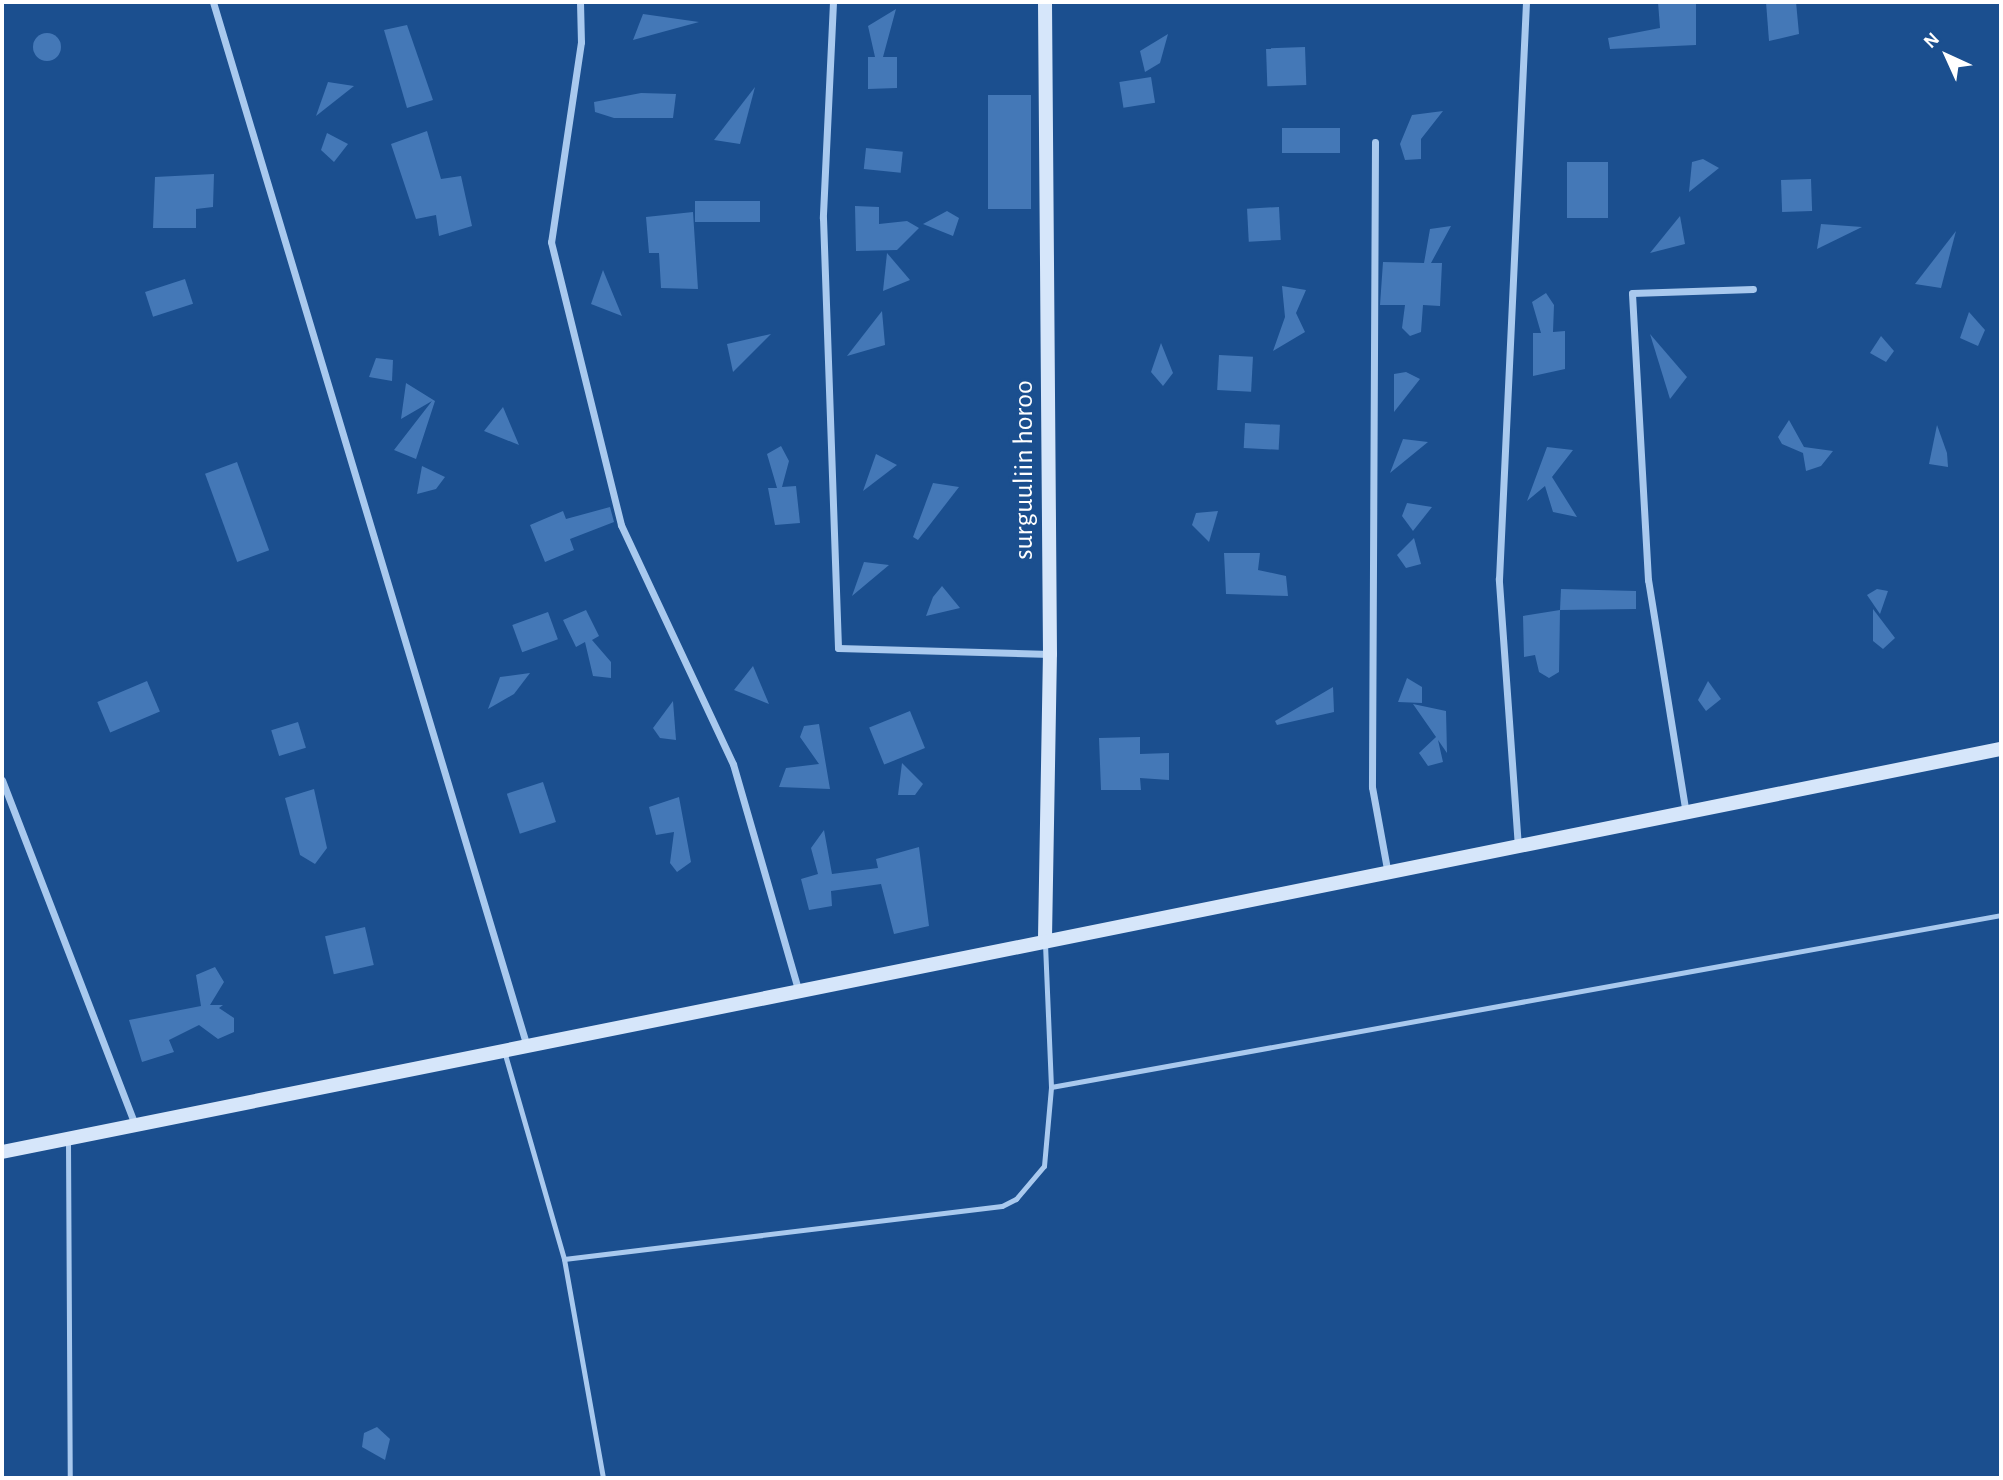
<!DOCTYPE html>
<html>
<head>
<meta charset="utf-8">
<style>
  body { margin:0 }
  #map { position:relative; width:2003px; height:1480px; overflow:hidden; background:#1b4f8f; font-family:"Alegreya Sans",sans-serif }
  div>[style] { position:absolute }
  .building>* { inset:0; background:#4478b7; transform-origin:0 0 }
  .round { border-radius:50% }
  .lane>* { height:5px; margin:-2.5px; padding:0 2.5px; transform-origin:2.5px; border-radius:2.5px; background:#a9c9ee }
  .street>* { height:7px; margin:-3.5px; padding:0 3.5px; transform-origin:3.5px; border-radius:3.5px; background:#a9c9ee }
  .secondary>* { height:14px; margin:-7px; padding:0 7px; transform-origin:7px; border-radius:7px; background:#d6e6fa }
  span { translate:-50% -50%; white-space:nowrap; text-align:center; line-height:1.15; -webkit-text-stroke:7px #1b4f8f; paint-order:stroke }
  .street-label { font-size:28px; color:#fff }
  .frame { position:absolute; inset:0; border:4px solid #fff; pointer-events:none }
  .north { position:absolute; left:1912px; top:21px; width:70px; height:70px; -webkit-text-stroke:5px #1b4f8f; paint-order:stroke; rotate:315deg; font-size:19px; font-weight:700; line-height:28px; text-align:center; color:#fff }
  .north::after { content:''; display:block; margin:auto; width:24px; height:32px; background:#fff; clip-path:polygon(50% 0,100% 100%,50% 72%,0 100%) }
</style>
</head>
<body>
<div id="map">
  <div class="building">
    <i style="clip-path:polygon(1658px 2px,1696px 2px,1696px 45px,1610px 49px,1608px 38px,1660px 28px)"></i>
    <i style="clip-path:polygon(1766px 2px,1796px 2px,1799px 34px,1769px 41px)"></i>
    <i style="clip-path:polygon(896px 9px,883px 57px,897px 57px,897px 88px,868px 89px,868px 57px,875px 57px,868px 26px)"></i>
    <i style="clip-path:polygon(643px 14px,699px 22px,633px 40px)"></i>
    <i style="clip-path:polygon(407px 25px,433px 100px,407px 108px,384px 30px)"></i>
    <i class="round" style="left:33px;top:33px;width:28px;height:28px"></i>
    <i style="clip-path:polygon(1168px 34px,1160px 63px,1145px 72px,1140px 51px)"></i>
    <i style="left:1305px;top:47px;width:38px;height:39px;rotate:88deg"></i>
    <i style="left:1151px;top:77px;width:26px;height:32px;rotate:81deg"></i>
    <i style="clip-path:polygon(328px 82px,354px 86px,316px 116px)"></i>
    <i style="clip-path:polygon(755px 87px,740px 144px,714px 140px)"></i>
    <i style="clip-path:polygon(641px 93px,676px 94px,673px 118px,614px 118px,595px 112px,594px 102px)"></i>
    <i style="left:988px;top:95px;width:43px;height:114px"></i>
    <i style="clip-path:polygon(1443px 111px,1421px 139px,1421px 159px,1405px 160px,1400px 144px,1412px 115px)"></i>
    <i style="left:1282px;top:128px;width:58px;height:25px"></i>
    <i style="clip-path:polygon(427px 131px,441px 179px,461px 176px,472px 226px,439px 236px,436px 215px,416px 219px,391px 144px)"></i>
    <i style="clip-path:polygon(327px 133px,348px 144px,334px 162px,321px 150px)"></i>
    <i style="left:866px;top:148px;width:37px;height:21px;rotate:6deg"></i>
    <i style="clip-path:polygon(1703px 159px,1719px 168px,1689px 192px,1692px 162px)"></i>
    <i style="left:1567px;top:162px;width:41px;height:56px"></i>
    <i style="clip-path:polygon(214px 174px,213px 207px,196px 209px,196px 228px,153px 228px,155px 177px)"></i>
    <i style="left:1811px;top:179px;width:32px;height:30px;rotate:88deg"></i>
    <i style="left:760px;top:201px;width:21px;height:65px;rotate:90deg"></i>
    <i style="clip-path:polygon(855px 206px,879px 207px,879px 224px,907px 221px,919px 228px,897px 250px,856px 251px)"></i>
    <i style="left:1279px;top:207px;width:33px;height:32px;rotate:87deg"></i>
    <i style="clip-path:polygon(947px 211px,959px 218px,953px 236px,923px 224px)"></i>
    <i style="clip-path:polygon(693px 212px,698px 289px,661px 288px,659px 253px,649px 253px,646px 217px)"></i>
    <i style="clip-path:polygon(1680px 216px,1685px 244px,1650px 253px)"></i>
    <i style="clip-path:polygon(1821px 224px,1862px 227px,1817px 249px)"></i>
    <i style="clip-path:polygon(1451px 226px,1431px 263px,1442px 263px,1440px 306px,1423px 305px,1421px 332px,1410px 336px,1402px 328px,1405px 305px,1380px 305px,1383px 262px,1424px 263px,1430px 229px)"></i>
    <i style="clip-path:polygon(1956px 231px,1941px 288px,1915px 284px)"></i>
    <i style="clip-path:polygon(887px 253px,910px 280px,883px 291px)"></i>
    <i style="clip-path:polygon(603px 270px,622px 316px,591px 304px)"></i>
    <i style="left:185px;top:279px;width:26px;height:42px;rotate:72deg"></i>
    <i style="clip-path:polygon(1282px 286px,1306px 290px,1296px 313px,1305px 332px,1273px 351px,1285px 317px)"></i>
    <i style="clip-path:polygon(1546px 293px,1554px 305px,1553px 332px,1565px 331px,1565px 369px,1533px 376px,1533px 333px,1541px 333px,1532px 302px)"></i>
    <i style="clip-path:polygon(882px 311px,885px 345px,847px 356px)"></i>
    <i style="clip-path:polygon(1969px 312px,1985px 330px,1978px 346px,1960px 338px)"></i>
    <i style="clip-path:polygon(771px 334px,733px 372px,727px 344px)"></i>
    <i style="clip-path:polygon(1650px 334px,1687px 377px,1670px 399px)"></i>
    <i style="clip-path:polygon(1881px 336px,1894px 351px,1886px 362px,1870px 353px)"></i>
    <i style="clip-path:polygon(1161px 343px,1173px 373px,1163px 386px,1151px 372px)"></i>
    <i style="left:1219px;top:355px;width:34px;height:35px;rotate:3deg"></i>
    <i style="clip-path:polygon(376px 358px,393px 360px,392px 381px,369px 377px)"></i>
    <i style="clip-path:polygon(1406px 372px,1420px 379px,1394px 412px,1394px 374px)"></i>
    <i style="clip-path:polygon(406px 383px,435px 401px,416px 459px,394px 450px,432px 401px,401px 419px)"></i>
    <i style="clip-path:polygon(503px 407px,519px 445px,484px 431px)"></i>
    <i style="clip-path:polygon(1789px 420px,1804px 447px,1833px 451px,1821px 466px,1806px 471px,1803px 453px,1782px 444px,1778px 437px)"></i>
    <i style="left:1245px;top:423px;width:35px;height:25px;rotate:3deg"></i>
    <i style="clip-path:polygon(1937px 425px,1947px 453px,1948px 467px,1929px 464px)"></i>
    <i style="clip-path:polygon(1403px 439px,1428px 442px,1390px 473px)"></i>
    <i style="clip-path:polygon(781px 446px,789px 461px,782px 487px,796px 486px,800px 523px,775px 525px,768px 488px,777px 488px,767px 454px)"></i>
    <i style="clip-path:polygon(1547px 447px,1573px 450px,1552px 477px,1577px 517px,1553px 512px,1545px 486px,1527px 501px)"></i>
    <i style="clip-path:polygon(876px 454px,897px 465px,863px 491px)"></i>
    <i style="left:237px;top:462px;width:94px;height:34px;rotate:70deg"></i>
    <i style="clip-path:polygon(422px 466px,445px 477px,436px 489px,417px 494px)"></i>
    <i style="clip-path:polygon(933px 483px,959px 487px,918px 540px,913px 537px)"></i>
    <i style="clip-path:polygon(1407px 503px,1432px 507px,1413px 531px,1402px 516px)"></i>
    <i style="clip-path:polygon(610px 507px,614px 522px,570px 539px,574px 550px,545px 562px,530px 525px,563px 511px,566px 519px)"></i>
    <i style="clip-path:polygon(1218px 511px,1209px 542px,1192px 525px,1196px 513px)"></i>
    <i style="clip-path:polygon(1414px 538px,1421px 564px,1406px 568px,1397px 555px)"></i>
    <i style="clip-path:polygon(1224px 553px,1260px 553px,1258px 570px,1286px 576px,1288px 596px,1226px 594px)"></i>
    <i style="clip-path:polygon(864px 562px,889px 565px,852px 596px)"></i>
    <i style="clip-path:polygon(942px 586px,960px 608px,926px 616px,933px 597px)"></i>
    <i style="clip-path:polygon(1561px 589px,1636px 591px,1636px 609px,1560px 610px)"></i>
    <i style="clip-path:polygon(1877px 589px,1888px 591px,1880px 614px,1867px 595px)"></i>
    <i style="clip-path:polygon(1873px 609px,1895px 638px,1883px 649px,1873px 641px)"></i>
    <i style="clip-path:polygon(586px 610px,599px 636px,592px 640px,611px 662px,611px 678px,593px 676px,585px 642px,576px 647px,563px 620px)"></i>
    <i style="clip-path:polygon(1560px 610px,1559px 672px,1549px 678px,1539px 672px,1535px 655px,1524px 657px,1523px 616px)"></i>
    <i style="left:548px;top:612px;width:29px;height:38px;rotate:70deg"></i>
    <i style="clip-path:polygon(753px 666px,769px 704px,734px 690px)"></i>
    <i style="clip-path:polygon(530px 673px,514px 694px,488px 709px,500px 677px)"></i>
    <i style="clip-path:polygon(1407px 678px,1422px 687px,1422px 703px,1398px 702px)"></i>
    <i style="left:147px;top:681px;width:33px;height:54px;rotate:67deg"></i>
    <i style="clip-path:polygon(1708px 681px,1721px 699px,1706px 711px,1698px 700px)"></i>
    <i style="clip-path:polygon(1333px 687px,1334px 712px,1277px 725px,1275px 721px)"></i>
    <i style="clip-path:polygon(673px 701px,676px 740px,660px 738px,653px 728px)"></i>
    <i style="clip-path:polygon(1413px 704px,1446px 711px,1447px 753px,1438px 740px,1443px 762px,1428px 766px,1419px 753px,1436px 737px)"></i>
    <i style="left:910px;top:711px;width:40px;height:44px;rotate:68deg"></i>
    <i style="left:298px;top:722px;width:27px;height:28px;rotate:73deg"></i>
    <i style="clip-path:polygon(819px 724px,830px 789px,779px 787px,786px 768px,819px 764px,800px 737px,804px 726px)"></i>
    <i style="clip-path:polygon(1140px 737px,1140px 754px,1169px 753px,1169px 780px,1140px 778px,1141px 790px,1101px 790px,1099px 738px)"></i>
    <i style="clip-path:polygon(902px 763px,923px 784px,915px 795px,898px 795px)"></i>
    <i style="left:543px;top:782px;width:42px;height:38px;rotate:72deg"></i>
    <i style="clip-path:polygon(314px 789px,327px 848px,315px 864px,300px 855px,285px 798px)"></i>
    <i style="clip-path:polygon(679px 797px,691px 862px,677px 872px,670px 863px,674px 832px,656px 835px,649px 807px)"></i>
    <i style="clip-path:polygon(824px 830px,832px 874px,878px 868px,876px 859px,919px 847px,929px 926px,894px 934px,881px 884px,831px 891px,832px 906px,809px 910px,801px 879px,818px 874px,811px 848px)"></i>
    <i style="left:365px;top:927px;width:39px;height:41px;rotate:77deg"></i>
    <i style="clip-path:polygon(215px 967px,224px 982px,210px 1005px,223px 1005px,219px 1008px,234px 1018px,234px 1032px,218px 1039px,199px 1025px,169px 1040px,174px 1052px,142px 1062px,129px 1020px,201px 1006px,196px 975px)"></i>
    <i style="clip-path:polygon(377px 1427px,390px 1439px,385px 1460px,362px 1447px,364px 1433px)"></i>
  </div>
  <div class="lane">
    <i style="left:504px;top:1051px;width:216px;rotate:73.9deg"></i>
    <i style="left:564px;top:1259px;width:222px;rotate:79.9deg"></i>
    <i style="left:1051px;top:1087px;width:965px;rotate:-10.26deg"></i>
    <i style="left:68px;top:1142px;width:336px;rotate:89.7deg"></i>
    <i style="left:564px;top:1259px;width:441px;rotate:-6.9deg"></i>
    <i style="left:1002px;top:1206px;width:16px;rotate:-27deg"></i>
    <i style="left:1016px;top:1199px;width:43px;rotate:-49.7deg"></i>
    <i style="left:1044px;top:1166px;width:79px;rotate:-84.9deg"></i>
    <i style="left:1051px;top:1087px;width:145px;rotate:-92.4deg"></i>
  </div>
  <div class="street">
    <i style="left:213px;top:2px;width:1087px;rotate:73.27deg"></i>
    <i style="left:580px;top:2px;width:40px;rotate:88.6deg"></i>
    <i style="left:581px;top:42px;width:202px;rotate:98.5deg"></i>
    <i style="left:551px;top:242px;width:292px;rotate:76.1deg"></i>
    <i style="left:621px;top:525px;width:264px;rotate:64.9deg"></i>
    <i style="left:733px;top:764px;width:237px;rotate:73.9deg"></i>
    <i style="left:833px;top:2px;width:216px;rotate:92.7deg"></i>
    <i style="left:823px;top:218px;width:430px;rotate:88deg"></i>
    <i style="left:838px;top:648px;width:212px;rotate:1.6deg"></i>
    <i style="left:1375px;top:142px;width:645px;rotate:90.27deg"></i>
    <i style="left:1372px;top:787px;width:88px;rotate:79.6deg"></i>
    <i style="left:2px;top:780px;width:370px;rotate:68.9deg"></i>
    <i style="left:1686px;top:814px;width:237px;rotate:-99.2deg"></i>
    <i style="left:1648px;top:580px;width:287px;rotate:-93.2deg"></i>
    <i style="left:1632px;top:293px;width:121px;rotate:-1.9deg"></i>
    <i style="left:1518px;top:847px;width:269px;rotate:-94.1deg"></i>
    <i style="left:1499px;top:579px;width:578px;rotate:-87.32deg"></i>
  </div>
  <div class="secondary">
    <i style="left:1045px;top:938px;width:284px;rotate:-89deg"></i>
    <i style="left:1050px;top:654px;width:652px;rotate:-90.44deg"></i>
    <i style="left:2px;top:1152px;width:2039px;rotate:-11.4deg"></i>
  </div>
  <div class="street-label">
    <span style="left:1024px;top:470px;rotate:-90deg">surguuliin horoo</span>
  </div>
  <div class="frame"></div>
  <div class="north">N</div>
</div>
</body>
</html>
